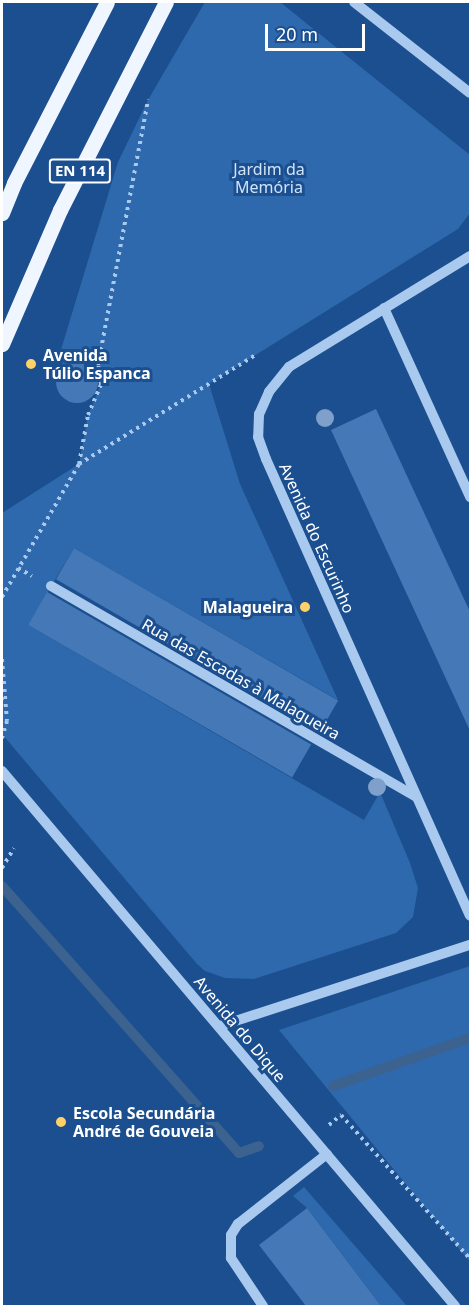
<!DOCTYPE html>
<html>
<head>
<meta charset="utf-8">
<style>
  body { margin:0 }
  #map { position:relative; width:472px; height:1308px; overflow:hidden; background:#1b4f8f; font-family:"Noto Sans",sans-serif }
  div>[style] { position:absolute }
  .green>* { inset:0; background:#2e69ad }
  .stream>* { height:10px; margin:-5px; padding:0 5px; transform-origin:5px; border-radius:5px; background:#3c6290 }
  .building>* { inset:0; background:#4478b7; transform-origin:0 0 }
  .round { border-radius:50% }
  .path>* { height:4px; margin-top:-2px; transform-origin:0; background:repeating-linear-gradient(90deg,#a9c9ee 0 3px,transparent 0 7.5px) }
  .minor>* { height:10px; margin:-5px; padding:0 5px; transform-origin:5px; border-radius:5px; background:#a9c9ee }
  .major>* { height:15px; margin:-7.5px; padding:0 7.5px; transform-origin:7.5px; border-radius:7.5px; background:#f0f6ff }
  .trees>* { width:18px; height:18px; margin:-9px; border-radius:50%; background:#7ea0ca }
  .dots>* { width:16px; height:16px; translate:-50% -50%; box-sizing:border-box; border:3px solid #1b4f8f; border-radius:50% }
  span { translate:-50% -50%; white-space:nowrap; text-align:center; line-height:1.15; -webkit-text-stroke:6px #1b4f8f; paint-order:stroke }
  .shield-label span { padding:2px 4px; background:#1b4f8f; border:2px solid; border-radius:4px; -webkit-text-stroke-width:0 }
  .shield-label { font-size:15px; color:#fff; font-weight:700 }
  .park-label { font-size:16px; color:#cfe3fa }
  .poi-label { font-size:16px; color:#fff; font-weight:700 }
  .left { translate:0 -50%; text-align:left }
  .right { translate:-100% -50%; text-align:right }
  .street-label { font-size:16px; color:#fff }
  .frame { position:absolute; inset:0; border:3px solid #fff; pointer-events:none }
  .scale { position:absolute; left:265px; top:24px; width:100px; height:27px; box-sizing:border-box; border:3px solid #fff; border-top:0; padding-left:8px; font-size:18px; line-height:21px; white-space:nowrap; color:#fff; -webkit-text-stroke:4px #1b4f8f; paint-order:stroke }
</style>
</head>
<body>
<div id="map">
  <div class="green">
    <i style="clip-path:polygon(205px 2px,280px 2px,470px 155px,470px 213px,458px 229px,209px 384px,240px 484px,338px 700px,74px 548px,28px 625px,364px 820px,380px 792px,410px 863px,418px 888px,413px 917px,396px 933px,254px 979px,225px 978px,205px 971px,197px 964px,2px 734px,2px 513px,79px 464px,88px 415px,101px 384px,98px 366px,56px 366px,118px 162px,148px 100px)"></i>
    <i style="clip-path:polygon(470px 966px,470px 1262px,279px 1030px)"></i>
    <i style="clip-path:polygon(304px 1187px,407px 1306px,381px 1306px,307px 1208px,293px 1196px)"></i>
  </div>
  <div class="stream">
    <i style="left:2px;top:886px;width:357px;rotate:48.4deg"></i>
    <i style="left:239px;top:1153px;width:21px;rotate:-19deg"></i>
    <i style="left:333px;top:1086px;width:145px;rotate:-19.3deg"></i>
  </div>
  <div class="building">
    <i class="round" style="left:56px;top:361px;width:42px;height:42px"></i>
    <i style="clip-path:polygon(376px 409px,471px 614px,471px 733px,331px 430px)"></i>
    <i style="left:74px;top:548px;width:305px;height:36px;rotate:30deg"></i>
    <i style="left:47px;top:592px;width:305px;height:38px;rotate:30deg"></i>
    <i style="clip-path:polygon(307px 1208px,347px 1261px,381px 1306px,306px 1306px,259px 1245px)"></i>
  </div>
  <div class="path">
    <i style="left:79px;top:464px;width:209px;rotate:-31.7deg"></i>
    <i style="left:18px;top:568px;width:16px;rotate:30deg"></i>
    <i style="left:2px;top:597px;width:154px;rotate:-59.9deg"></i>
    <i style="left:79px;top:464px;width:50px;rotate:-79.6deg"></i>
    <i style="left:88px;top:415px;width:34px;rotate:-67deg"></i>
    <i style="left:101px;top:384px;width:19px;rotate:-99deg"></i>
    <i style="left:98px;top:365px;width:270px;rotate:-79.3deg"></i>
    <i style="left:2px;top:659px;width:62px;rotate:85.4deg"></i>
    <i style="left:7px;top:721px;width:18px;rotate:106deg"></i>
    <i style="left:2px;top:868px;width:23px;rotate:-59deg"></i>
    <i style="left:329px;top:1125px;width:16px;rotate:-40deg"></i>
    <i style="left:341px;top:1115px;width:193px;rotate:48.1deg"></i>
  </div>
  <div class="minor">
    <i style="left:354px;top:2px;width:147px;rotate:38.1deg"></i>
    <i style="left:470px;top:256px;width:212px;rotate:148.5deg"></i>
    <i style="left:289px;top:367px;width:32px;rotate:129deg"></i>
    <i style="left:269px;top:392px;width:24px;rotate:114deg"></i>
    <i style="left:259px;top:414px;width:23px;rotate:92deg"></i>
    <i style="left:258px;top:437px;width:23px;rotate:70deg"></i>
    <i style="left:266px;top:459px;width:500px;rotate:65.94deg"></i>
    <i style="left:384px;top:308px;width:208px;rotate:65.5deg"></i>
    <i style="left:51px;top:586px;width:422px;rotate:30deg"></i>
    <i style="left:2px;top:771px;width:701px;rotate:49.74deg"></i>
    <i style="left:220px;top:1026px;width:263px;rotate:-18deg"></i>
    <i style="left:263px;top:1306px;width:58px;rotate:-123.7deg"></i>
    <i style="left:231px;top:1258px;width:23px;rotate:-90deg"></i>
    <i style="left:231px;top:1235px;width:13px;rotate:-58deg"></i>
    <i style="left:238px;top:1224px;width:113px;rotate:-38.2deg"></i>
  </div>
  <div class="major">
    <i style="left:2px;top:213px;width:32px;rotate:-68deg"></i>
    <i style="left:14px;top:183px;width:203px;rotate:-62.8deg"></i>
    <i style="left:2px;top:344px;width:146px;rotate:-66.6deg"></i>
    <i style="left:60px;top:210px;width:233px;rotate:-63deg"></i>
  </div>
  <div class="trees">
    <i style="left:325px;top:418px"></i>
    <i style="left:377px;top:787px"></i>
  </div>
  <div class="dots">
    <i style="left:31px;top:364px;background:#ffd166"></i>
    <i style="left:305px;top:607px;background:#ffd166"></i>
    <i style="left:61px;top:1122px;background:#ffd166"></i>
  </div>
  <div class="shield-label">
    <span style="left:80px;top:171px">EN 114</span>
  </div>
  <div class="park-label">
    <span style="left:269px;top:178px">Jardim da<br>Memória</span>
  </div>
  <div class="poi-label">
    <span class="left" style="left:43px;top:364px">Avenida<br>Túlio Espanca</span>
    <span class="right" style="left:293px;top:607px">Malagueira</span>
    <span class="left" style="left:73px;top:1122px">Escola Secundária<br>André de Gouveia</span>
  </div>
  <div class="street-label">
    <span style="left:317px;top:538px;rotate:66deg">Avenida do Escurinho</span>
    <span style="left:241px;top:679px;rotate:30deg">Rua das Escadas à Malagueira</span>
    <span style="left:240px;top:1029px;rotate:50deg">Avenida do Dique</span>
  </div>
  <div class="frame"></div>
  <div class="scale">20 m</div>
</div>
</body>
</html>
